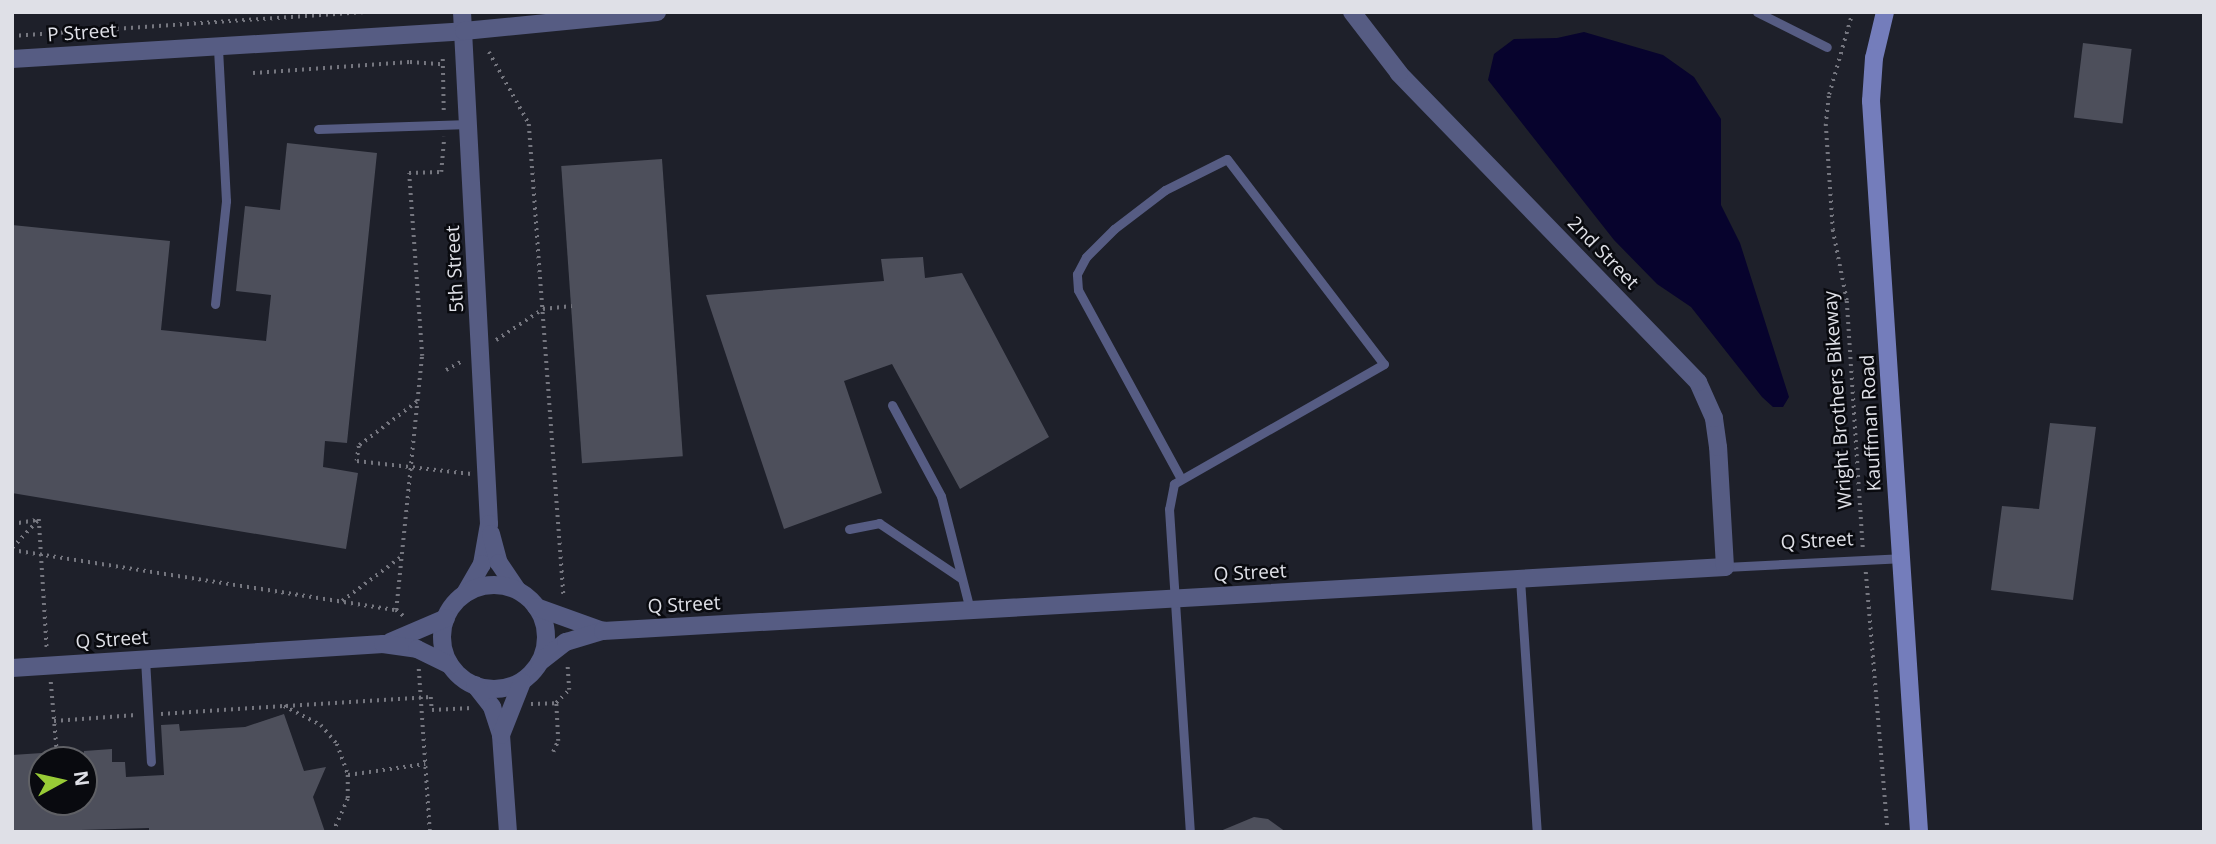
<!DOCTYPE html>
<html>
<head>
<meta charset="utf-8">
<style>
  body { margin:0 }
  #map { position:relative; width:2216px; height:844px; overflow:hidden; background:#1e202a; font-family:"Open Sans",sans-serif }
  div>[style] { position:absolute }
  .water>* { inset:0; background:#07032d }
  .building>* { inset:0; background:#4d4f5b; transform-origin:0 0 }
  .path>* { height:3.5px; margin-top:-1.75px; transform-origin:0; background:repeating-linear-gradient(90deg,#75767f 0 2px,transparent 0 7px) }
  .service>* { height:9px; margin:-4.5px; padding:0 4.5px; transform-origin:4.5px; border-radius:4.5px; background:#565c83 }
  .minor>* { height:18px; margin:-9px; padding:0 9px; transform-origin:9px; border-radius:9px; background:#565c83 }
  .minor>.ring { margin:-9px; padding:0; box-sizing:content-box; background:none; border:18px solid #565c83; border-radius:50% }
  .tertiary>* { height:18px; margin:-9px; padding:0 9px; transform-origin:9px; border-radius:9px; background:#565c83 }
  .secondary>* { height:18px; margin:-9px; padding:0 9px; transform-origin:9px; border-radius:9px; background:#747dbb }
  span { translate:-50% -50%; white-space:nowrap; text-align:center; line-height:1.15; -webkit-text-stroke:5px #090a0f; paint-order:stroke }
  .street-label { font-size:19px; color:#dfe0e7 }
  .frame { position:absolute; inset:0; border:14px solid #dfe0e7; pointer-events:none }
  .north { position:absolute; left:28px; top:746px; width:70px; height:70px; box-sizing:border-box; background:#090a0f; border:2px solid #5f6065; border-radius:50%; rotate:82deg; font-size:19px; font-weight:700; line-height:28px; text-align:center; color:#dfe0e7 }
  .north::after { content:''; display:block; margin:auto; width:24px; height:32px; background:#98cb36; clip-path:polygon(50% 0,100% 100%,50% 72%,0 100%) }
</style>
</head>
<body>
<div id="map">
  <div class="water">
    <i style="clip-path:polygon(1584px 32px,1663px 55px,1694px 77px,1721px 119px,1721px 205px,1740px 243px,1789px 397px,1783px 407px,1773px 407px,1762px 397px,1691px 307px,1657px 284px,1614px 240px,1488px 80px,1494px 54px,1514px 39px,1557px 38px)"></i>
  </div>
  <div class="building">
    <i style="left:2083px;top:43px;width:49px;height:75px;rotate:7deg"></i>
    <i style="clip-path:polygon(287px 143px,377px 153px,347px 443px,325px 441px,323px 467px,358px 473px,346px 549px,12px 493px,12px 225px,170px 241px,161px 330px,266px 341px,271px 295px,236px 291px,245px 206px,280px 210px)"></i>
    <i style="left:662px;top:159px;width:298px;height:101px;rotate:86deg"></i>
    <i style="clip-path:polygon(923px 257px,925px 278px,962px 273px,1049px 437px,960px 489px,892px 364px,844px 381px,882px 493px,784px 529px,706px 295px,884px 281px,881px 259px)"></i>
    <i style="clip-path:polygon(2050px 423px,2096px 427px,2073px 600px,1991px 590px,2002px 506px,2039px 509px)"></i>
    <i style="clip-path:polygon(284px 714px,304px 771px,326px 767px,313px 797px,325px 832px,149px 832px,149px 828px,12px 832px,12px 755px,42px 753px,42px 802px,84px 802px,84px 751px,112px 749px,112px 762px,125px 762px,126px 777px,164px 775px,161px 725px,179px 724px,180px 731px,245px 727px)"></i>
    <i style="clip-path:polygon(1254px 817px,1268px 819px,1286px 832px,1218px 832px)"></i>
  </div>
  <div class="path">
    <i style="left:1853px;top:12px;width:87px;rotate:105.9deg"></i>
    <i style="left:1829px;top:96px;width:28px;rotate:96deg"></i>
    <i style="left:1826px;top:124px;width:106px;rotate:86.2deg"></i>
    <i style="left:1833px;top:230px;width:72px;rotate:78.8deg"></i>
    <i style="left:1847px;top:301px;width:247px;rotate:86.3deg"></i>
    <i style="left:12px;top:36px;width:354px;rotate:-3.9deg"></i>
    <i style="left:489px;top:52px;width:82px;rotate:60.9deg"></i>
    <i style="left:529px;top:124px;width:475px;rotate:85.8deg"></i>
    <i style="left:443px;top:59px;width:53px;rotate:88.9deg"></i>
    <i style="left:253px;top:73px;width:157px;rotate:-4deg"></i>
    <i style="left:410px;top:62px;width:32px;rotate:4deg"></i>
    <i style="left:496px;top:340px;width:56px;rotate:-33.4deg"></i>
    <i style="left:543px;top:309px;width:29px;rotate:-6deg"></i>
    <i style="left:446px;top:370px;width:18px;rotate:-29deg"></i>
    <i style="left:417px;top:402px;width:73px;rotate:142.8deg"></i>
    <i style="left:359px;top:446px;width:15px;rotate:98deg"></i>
    <i style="left:357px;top:461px;width:115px;rotate:6.5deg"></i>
    <i style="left:39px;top:519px;width:131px;rotate:86.5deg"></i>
    <i style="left:12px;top:524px;width:25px;rotate:-9deg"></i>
    <i style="left:12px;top:548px;width:37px;rotate:-47deg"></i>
    <i style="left:12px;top:550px;width:389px;rotate:8.9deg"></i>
    <i style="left:396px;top:610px;width:11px;rotate:38deg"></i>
    <i style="left:1866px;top:572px;width:261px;rotate:85.2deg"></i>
    <i style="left:342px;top:601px;width:74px;rotate:-36.7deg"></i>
    <i style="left:396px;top:610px;width:255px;rotate:-84.2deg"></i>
    <i style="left:422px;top:356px;width:183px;rotate:-94.1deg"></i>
    <i style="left:409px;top:173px;width:32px;rotate:-2deg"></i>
    <i style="left:441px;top:172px;width:35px;rotate:-85deg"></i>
    <i style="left:419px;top:669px;width:163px;rotate:86.1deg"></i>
    <i style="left:51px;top:682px;width:70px;rotate:85.1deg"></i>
    <i style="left:531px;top:704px;width:25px;rotate:-2deg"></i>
    <i style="left:556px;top:703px;width:18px;rotate:-45deg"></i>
    <i style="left:569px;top:690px;width:26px;rotate:-94deg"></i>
    <i style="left:286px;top:706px;width:145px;rotate:-3.6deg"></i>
    <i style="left:431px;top:697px;width:13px;rotate:86deg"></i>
    <i style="left:432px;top:710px;width:40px;rotate:-2.9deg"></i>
    <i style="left:161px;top:714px;width:123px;rotate:-3.7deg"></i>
    <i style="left:284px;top:706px;width:42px;rotate:27.2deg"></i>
    <i style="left:321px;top:725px;width:25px;rotate:50deg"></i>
    <i style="left:337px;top:744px;width:33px;rotate:70deg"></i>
    <i style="left:348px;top:775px;width:24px;rotate:90deg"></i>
    <i style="left:348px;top:799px;width:36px;rotate:114deg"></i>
    <i style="left:54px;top:721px;width:82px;rotate:-4.2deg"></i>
    <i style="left:553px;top:752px;width:12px;rotate:-66deg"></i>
    <i style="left:558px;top:741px;width:38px;rotate:-93deg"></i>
    <i style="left:348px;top:775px;width:78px;rotate:-8.1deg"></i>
  </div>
  <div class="service">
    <i style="left:1757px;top:12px;width:78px;rotate:26.6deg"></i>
    <i style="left:318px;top:129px;width:151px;rotate:-1.9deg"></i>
    <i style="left:215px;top:304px;width:104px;rotate:-83.9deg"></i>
    <i style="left:226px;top:201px;width:155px;rotate:-93deg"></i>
    <i style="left:892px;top:405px;width:103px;rotate:61.7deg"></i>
    <i style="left:941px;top:496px;width:118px;rotate:75.7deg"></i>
    <i style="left:1180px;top:477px;width:213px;rotate:-118.6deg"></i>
    <i style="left:1078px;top:290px;width:16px;rotate:-94deg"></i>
    <i style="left:1077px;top:274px;width:19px;rotate:-62deg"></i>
    <i style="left:1086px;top:257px;width:40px;rotate:-45deg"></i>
    <i style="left:1114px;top:229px;width:64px;rotate:-37.4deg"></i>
    <i style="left:1165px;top:190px;width:69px;rotate:-26.6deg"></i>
    <i style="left:1227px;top:159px;width:258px;rotate:52.6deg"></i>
    <i style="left:1384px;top:364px;width:242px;rotate:150.3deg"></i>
    <i style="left:1174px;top:484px;width:25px;rotate:101deg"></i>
    <i style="left:1169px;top:509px;width:324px;rotate:86.3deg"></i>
    <i style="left:849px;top:529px;width:31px;rotate:-11deg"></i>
    <i style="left:879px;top:523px;width:99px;rotate:33.9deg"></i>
    <i style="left:1725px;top:567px;width:175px;rotate:-2.9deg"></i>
    <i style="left:1520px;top:579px;width:254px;rotate:86.2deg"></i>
    <i style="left:145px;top:659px;width:103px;rotate:86.7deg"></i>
  </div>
  <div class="minor">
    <i style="left:462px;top:12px;width:513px;rotate:86.98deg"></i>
    <i style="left:489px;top:524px;width:41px;rotate:99.9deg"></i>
    <i style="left:482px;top:564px;width:34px;rotate:120deg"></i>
    <i style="left:491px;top:534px;width:30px;rotate:75deg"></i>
    <i style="left:499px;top:563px;width:32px;rotate:56deg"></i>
    <i class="ring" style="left:442px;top:585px;width:86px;height:86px"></i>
    <i style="left:536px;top:607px;width:68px;rotate:19.8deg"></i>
    <i style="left:390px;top:642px;width:61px;rotate:-23.2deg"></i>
    <i style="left:540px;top:662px;width:33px;rotate:-38deg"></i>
    <i style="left:566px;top:642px;width:39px;rotate:-17deg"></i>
    <i style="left:603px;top:631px;width:1124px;rotate:-3.26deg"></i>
    <i style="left:1725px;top:567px;width:120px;rotate:-93.3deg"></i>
    <i style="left:1718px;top:447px;width:29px;rotate:-98deg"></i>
    <i style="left:1714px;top:418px;width:39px;rotate:-114deg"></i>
    <i style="left:1698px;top:382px;width:430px;rotate:-134.1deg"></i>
    <i style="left:1399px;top:73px;width:77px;rotate:-127.6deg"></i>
    <i style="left:12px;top:668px;width:372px;rotate:-3.7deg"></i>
    <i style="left:383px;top:644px;width:34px;rotate:8deg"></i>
    <i style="left:417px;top:649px;width:37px;rotate:26deg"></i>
    <i style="left:475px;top:685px;width:28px;rotate:52deg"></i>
    <i style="left:492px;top:707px;width:29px;rotate:72deg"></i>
    <i style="left:501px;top:735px;width:97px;rotate:85.9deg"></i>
    <i style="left:501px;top:735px;width:57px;rotate:-68.4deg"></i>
  </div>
  <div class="tertiary">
    <i style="left:12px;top:59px;width:453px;rotate:-3.5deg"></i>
    <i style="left:464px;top:31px;width:194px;rotate:-5.6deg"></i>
  </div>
  <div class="secondary">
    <i style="left:1885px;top:12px;width:47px;rotate:103.4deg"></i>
    <i style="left:1874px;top:58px;width:43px;rotate:94deg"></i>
    <i style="left:1871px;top:101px;width:733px;rotate:86.24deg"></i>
  </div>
  <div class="street-label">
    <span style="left:82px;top:33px;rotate:-4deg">P Street</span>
    <span style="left:1603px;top:253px;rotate:46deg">2nd Street</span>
    <span style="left:455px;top:269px;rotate:-93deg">5th Street</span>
    <span style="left:1838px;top:400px;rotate:-94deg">Wright Brothers Bikeway</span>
    <span style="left:1871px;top:423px;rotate:-93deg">Kauffman Road</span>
    <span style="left:1817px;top:541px;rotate:-3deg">Q Street</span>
    <span style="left:1250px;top:573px;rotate:-3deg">Q Street</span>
    <span style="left:684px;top:605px;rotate:-3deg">Q Street</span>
    <span style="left:112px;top:640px;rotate:-4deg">Q Street</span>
  </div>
  <div class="frame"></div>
  <div class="north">N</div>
</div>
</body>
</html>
